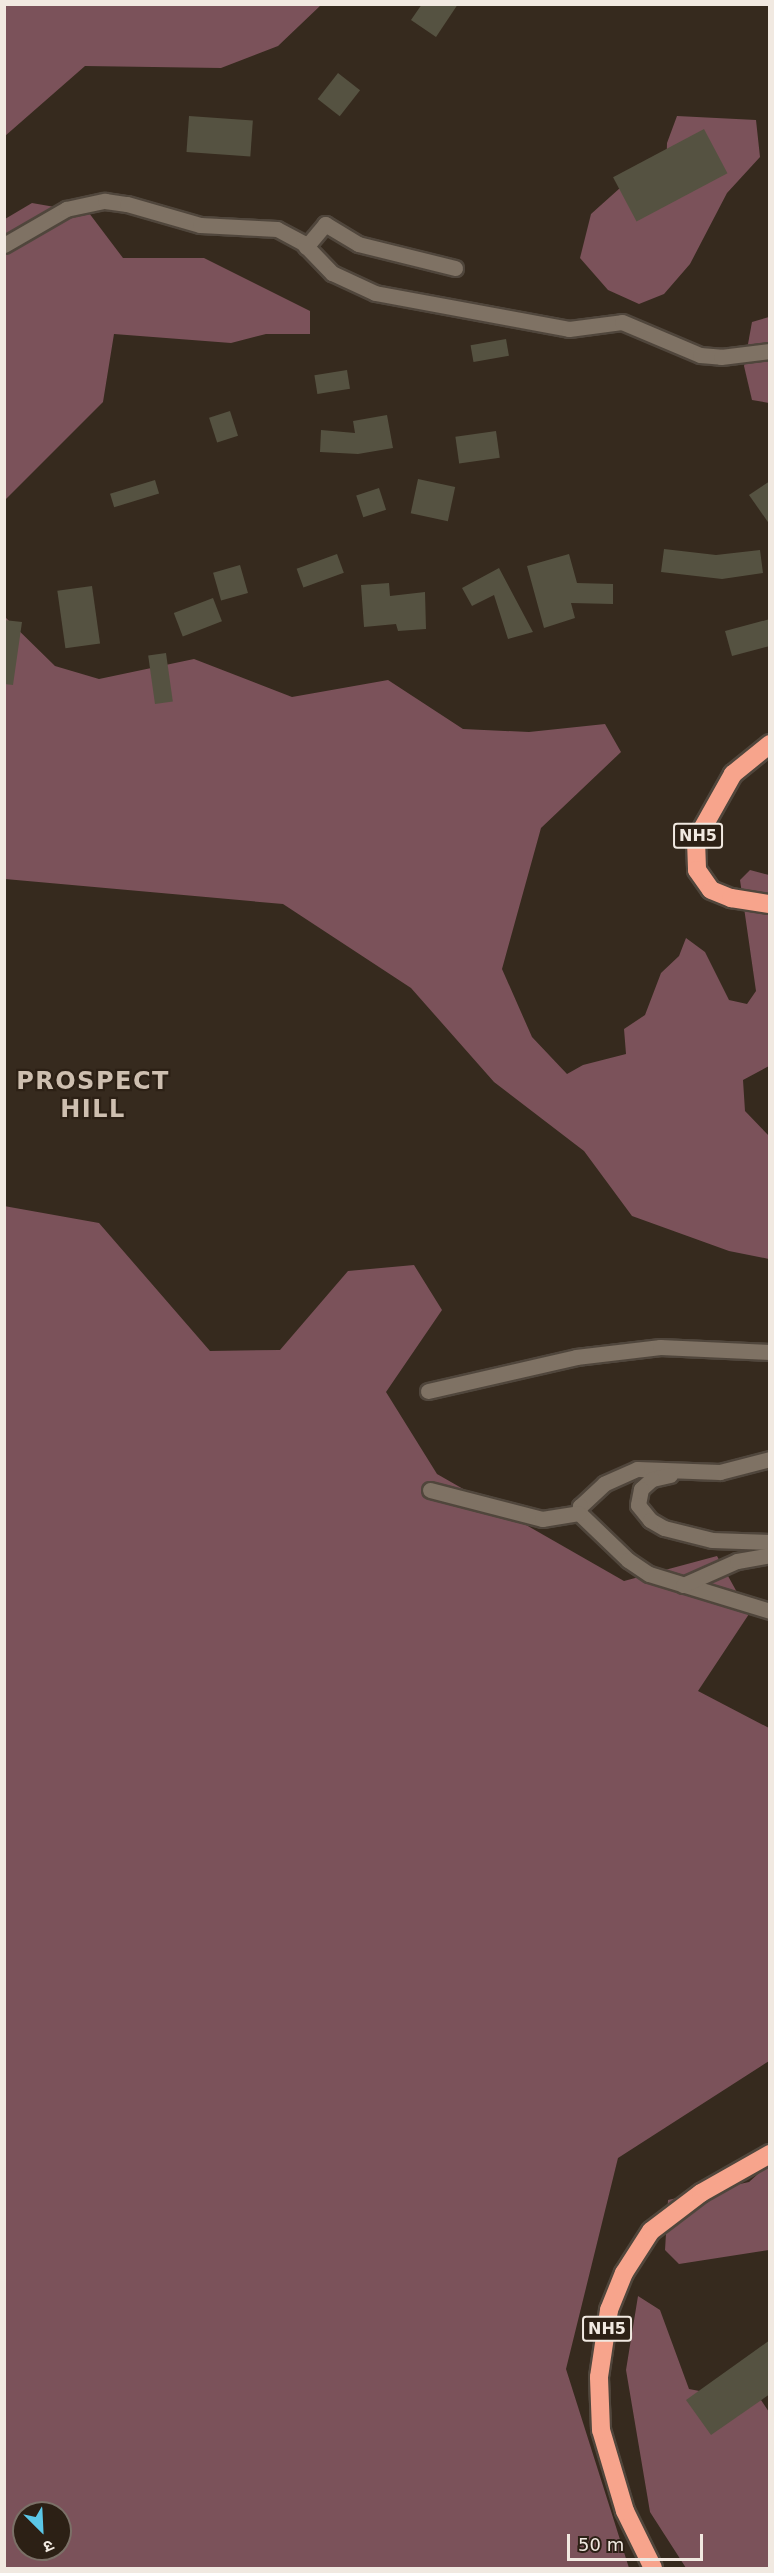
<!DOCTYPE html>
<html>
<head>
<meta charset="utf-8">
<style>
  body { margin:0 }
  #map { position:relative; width:774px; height:2573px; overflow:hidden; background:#362a1e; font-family:"DejaVu Sans","Noto Sans Devanagari",sans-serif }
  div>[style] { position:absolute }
  .forest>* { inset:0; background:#7b525a }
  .building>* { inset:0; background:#555241; transform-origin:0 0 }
  .roads { filter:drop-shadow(2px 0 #50463c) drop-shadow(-2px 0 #50463c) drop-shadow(0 2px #50463c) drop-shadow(0 -2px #50463c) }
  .minor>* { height:15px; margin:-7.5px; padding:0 7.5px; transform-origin:7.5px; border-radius:7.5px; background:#7f7264 }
  .highway>* { height:18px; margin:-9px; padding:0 9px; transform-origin:9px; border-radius:9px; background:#f7a48c }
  span { translate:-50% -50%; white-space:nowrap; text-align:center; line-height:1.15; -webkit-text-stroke:4.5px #2c2015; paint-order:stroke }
  .shield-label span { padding:2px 4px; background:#2c2015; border:2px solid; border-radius:4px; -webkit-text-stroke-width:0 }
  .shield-label { font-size:16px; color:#f1e9e1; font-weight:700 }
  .district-label { font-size:24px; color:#cebfb0; font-weight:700; letter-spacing:1.5px }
  .frame { position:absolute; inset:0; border:6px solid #f1e9e1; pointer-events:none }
  .north { position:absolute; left:12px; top:2501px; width:60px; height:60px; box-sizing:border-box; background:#2c2015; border:2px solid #7b7067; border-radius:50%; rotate:156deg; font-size:16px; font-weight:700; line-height:24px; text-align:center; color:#f1e9e1 }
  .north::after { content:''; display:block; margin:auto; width:21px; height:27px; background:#5bc7e7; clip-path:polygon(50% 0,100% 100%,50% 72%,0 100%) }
  .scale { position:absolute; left:567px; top:2534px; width:136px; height:27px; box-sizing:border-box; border:3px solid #f1e9e1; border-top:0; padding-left:8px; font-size:18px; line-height:21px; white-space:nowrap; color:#f1e9e1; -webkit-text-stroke:4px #2c2015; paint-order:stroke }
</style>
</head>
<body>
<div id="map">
  <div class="forest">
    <i style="clip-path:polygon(5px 4px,321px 4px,321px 5px,278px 46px,221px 68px,85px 66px,5px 136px)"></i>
    <i style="clip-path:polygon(677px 116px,756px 120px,760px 157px,727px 193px,690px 264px,664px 294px,639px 304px,608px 290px,580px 258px,591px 214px,620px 188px,666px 175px,667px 143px)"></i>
    <i style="clip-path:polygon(32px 203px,89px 213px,123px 258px,204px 258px,310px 311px,310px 334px,266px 334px,231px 343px,114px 334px,103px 402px,5px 500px,5px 219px)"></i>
    <i style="clip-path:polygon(769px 317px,769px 403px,752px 400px,744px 366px,752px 322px)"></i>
    <i style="clip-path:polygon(4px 616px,55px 666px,99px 679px,194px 659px,292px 697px,388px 680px,463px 729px,529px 732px,605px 724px,621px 752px,541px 828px,502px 969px,532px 1037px,567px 1074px,583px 1065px,626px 1054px,624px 1029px,645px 1015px,661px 973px,679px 956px,686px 938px,705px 952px,729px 1000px,747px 1004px,756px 991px,740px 880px,750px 870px,769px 875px,769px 1066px,743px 1080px,745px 1111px,769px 1136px,769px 1259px,729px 1251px,632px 1216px,584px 1151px,494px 1082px,411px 988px,283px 904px,5px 879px)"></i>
    <i style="clip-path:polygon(evenodd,4px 1206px,99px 1223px,210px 1351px,280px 1350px,348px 1271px,414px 1265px,442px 1310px,386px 1392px,437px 1474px,624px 1581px,717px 1556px,749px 1614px,698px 1691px,769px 1728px,769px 2061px,618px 2158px,566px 2369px,629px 2568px,5px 2568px,4px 1206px,24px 2513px,60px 2513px,60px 2549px,24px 2549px,24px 2513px)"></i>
    <i style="clip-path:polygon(769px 2164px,769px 2250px,679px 2264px,665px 2250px,668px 2200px,749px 2182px)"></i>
    <i style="clip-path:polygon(638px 2296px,660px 2310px,689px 2389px,726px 2396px,757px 2394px,769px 2412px,769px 2568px,686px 2568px,650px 2512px,626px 2370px)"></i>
  </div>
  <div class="building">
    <i style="clip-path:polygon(422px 4px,458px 4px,436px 37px,411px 20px)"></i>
    <i style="left:338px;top:73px;width:28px;height:33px;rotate:38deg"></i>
    <i style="left:189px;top:116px;width:64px;height:36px;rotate:4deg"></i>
    <i style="left:704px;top:129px;width:50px;height:103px;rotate:62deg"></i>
    <i style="left:506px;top:339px;width:17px;height:36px;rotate:80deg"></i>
    <i style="left:347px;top:370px;width:19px;height:33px;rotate:81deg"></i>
    <i style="left:230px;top:411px;width:26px;height:22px;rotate:72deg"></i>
    <i style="clip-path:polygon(387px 415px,393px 448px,358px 454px,320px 452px,321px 430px,355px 433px,353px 421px)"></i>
    <i style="left:496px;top:431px;width:27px;height:41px;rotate:82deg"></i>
    <i style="left:418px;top:479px;width:38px;height:35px;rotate:12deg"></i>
    <i style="left:155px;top:480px;width:14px;height:47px;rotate:73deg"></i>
    <i style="clip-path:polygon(770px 481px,770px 525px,749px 495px)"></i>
    <i style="left:379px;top:488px;width:23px;height:24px;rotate:72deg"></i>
    <i style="clip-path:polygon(664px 549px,716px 555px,760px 550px,763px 573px,722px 579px,661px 572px)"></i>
    <i style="left:337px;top:554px;width:20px;height:43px;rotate:70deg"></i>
    <i style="clip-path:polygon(569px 554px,577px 583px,613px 584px,613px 604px,571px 603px,575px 618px,544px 628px,527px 566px)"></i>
    <i style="left:240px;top:565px;width:29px;height:28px;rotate:74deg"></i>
    <i style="clip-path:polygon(499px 568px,533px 632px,508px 639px,494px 595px,472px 606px,462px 588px)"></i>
    <i style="clip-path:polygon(389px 583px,390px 596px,425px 592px,426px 629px,398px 631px,396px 624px,364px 627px,361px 585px)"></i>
    <i style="left:92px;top:586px;width:58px;height:35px;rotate:82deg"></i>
    <i style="left:213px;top:598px;width:25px;height:42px;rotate:69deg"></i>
    <i style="clip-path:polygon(770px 619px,770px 646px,732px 656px,725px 631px)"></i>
    <i style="clip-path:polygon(4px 620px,22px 622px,13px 685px,4px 684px)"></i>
    <i style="left:166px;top:653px;width:49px;height:18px;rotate:82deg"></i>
    <i style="clip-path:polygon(770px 2340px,770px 2394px,711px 2435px,686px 2400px)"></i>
  </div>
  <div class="roads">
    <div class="minor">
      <i style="left:4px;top:245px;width:72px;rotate:-30.1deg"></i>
      <i style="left:66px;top:209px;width:40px;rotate:-12deg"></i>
      <i style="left:105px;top:201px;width:22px;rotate:8deg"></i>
      <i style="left:127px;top:204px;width:76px;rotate:16deg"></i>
      <i style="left:200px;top:225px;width:77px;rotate:3deg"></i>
      <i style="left:277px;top:229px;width:30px;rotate:28deg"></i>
      <i style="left:303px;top:243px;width:42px;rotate:46deg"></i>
      <i style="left:332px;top:273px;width:47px;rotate:24.9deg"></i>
      <i style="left:375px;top:293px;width:197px;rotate:10.5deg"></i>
      <i style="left:569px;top:329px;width:53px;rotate:-7.5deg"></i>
      <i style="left:622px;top:322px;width:85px;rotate:22.9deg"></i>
      <i style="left:700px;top:355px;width:21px;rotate:5deg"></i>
      <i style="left:721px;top:357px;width:49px;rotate:-7deg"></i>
      <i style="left:306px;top:247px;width:30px;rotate:-50deg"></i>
      <i style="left:325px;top:224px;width:39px;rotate:31deg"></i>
      <i style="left:358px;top:244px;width:100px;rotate:13.9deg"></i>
      <i style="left:428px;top:1391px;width:152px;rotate:-12.9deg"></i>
      <i style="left:576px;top:1357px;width:85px;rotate:-6.8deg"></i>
      <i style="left:660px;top:1347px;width:110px;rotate:2.6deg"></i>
      <i style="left:770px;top:1459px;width:52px;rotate:165.4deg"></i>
      <i style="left:720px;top:1472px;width:83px;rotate:-177.9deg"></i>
      <i style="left:637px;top:1469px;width:36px;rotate:156deg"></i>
      <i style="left:604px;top:1484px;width:33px;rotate:137deg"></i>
      <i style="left:580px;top:1506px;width:7px;rotate:98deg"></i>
      <i style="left:579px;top:1513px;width:68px;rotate:43.8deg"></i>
      <i style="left:628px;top:1560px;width:25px;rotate:34deg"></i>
      <i style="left:649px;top:1574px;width:127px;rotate:17deg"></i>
      <i style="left:670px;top:1475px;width:18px;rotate:167deg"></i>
      <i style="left:652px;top:1479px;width:15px;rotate:138deg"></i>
      <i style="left:641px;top:1489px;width:16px;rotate:101deg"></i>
      <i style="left:638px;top:1505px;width:19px;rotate:51deg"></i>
      <i style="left:650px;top:1520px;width:16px;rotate:30deg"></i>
      <i style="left:664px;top:1528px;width:49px;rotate:14deg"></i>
      <i style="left:712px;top:1540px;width:58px;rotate:2deg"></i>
      <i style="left:430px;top:1490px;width:116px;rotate:14.5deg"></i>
      <i style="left:542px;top:1519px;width:37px;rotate:-9deg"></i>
      <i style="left:683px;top:1585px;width:59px;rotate:-24deg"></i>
      <i style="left:737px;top:1561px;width:34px;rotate:-10deg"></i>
    </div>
    <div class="highway">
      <i style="left:770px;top:744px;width:48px;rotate:141deg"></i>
      <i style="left:733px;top:774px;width:76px;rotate:119.3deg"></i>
      <i style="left:696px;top:840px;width:30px;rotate:88deg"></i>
      <i style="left:697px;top:870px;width:24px;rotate:55deg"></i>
      <i style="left:711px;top:890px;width:22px;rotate:22deg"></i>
      <i style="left:731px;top:898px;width:39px;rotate:9deg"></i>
      <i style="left:653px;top:2568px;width:64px;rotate:-116.2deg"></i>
      <i style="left:625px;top:2511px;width:84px;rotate:-106.5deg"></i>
      <i style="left:601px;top:2430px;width:53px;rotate:-92.2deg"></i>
      <i style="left:599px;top:2377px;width:68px;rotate:-81.5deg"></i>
      <i style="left:609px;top:2310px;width:40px;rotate:-68deg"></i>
      <i style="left:624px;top:2273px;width:50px;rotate:-57.3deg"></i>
      <i style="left:651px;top:2231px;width:63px;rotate:-37.2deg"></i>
      <i style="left:701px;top:2193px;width:79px;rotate:-29.5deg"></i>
    </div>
  </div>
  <div class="shield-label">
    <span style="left:698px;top:836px">NH5</span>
    <span style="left:607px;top:2329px">NH5</span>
  </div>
  <div class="district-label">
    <span style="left:93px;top:1096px">PROSPECT<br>HILL</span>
  </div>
  <div class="frame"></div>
  <div class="north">उ</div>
  <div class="scale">50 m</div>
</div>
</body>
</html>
